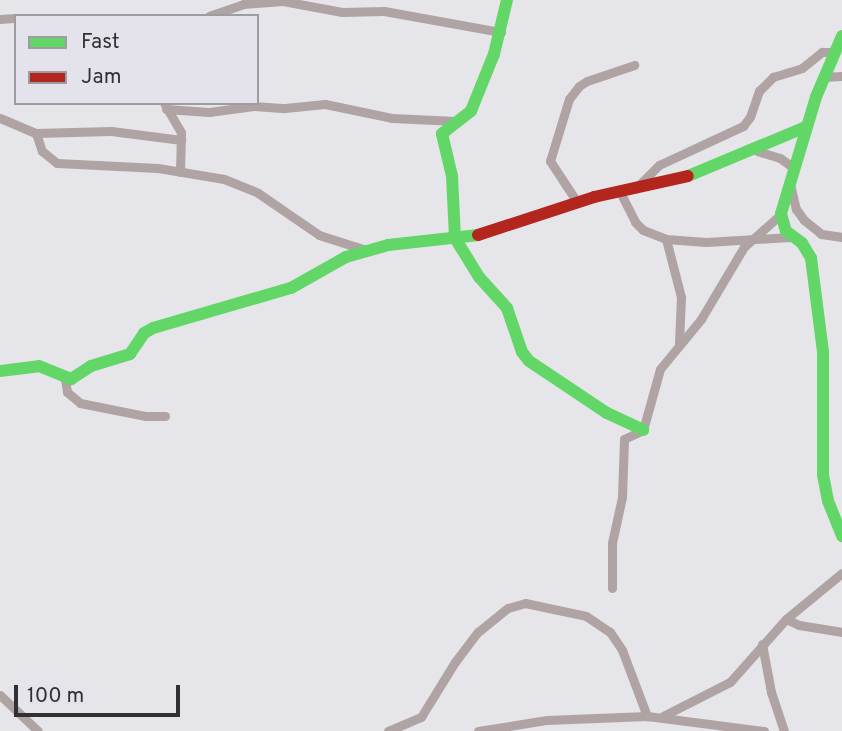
<!DOCTYPE html>
<html>
<head>
<meta charset="utf-8">
<style>
  body { margin:0 }
  #map { position:relative; width:842px; height:731px; overflow:hidden; background:#e5e5ea; font-family:Overpass,sans-serif }
  div>[style] { position:absolute }
  .street>* { height:9px; margin:-4.5px; padding:0 4.5px; transform-origin:4.5px; border-radius:4.5px; background:#b0a3a3 }
  .fast>* { height:12px; margin:-6px; padding:0 6px; transform-origin:6px; border-radius:6px; background:#63d668 }
  .jam>* { height:12px; margin:-6px; padding:0 6px; transform-origin:6px; border-radius:6px; background:#b3261e }
  span { translate:-50% -50%; white-space:nowrap; text-align:center; line-height:1.15; -webkit-text-stroke:6px #e4e3ec; paint-order:stroke }
  .legend { position:absolute; left:14px; top:14px; width:245px; height:91px; box-sizing:border-box; background:#e4e3ec; border:2px solid #9c9ca2; margin:0; padding:9px 12px; list-style:none; font-size:21px; color:#313134 }
  .legend li { display:flex; align-items:center; gap:14px; height:35px }
  .legend b { width:35px; border:2px solid #9c9ca2 }
  .scale { position:absolute; left:14px; top:685px; width:166px; height:32px; box-sizing:border-box; border:4px solid #313134; border-top:0; padding-left:9px; font-size:21px; line-height:24px; white-space:nowrap; color:#313134; -webkit-text-stroke:5px #e4e3ec; paint-order:stroke }
</style>
</head>
<body>
<div id="map">
  <div class="street">
    <i style="left:209px;top:16px;width:36px;rotate:-19deg"></i>
    <i style="left:243px;top:4px;width:40px;rotate:-4.3deg"></i>
    <i style="left:283px;top:1px;width:60px;rotate:10.6deg"></i>
    <i style="left:342px;top:12px;width:42px;rotate:-1.4deg"></i>
    <i style="left:384px;top:11px;width:119px;rotate:10.2deg"></i>
    <i style="left:0;top:19px;width:16px;rotate:-4deg"></i>
    <i style="left:824px;top:77px;width:18px;rotate:-3deg"></i>
    <i style="left:164px;top:103px;width:34px;rotate:60deg"></i>
    <i style="left:181px;top:132px;width:40px;rotate:91.4deg"></i>
    <i style="left:166px;top:109px;width:43px;rotate:4deg"></i>
    <i style="left:209px;top:112px;width:45px;rotate:-7.6deg"></i>
    <i style="left:254px;top:106px;width:31px;rotate:4deg"></i>
    <i style="left:285px;top:108px;width:40px;rotate:-5.7deg"></i>
    <i style="left:325px;top:104px;width:68px;rotate:11.8deg"></i>
    <i style="left:392px;top:118px;width:64px;rotate:2.7deg"></i>
    <i style="left:0;top:118px;width:39px;rotate:23deg"></i>
    <i style="left:36px;top:133px;width:19px;rotate:72deg"></i>
    <i style="left:42px;top:151px;width:19px;rotate:39deg"></i>
    <i style="left:57px;top:163px;width:101px;rotate:2.8deg"></i>
    <i style="left:158px;top:168px;width:67px;rotate:9.5deg"></i>
    <i style="left:224px;top:179px;width:37px;rotate:22deg"></i>
    <i style="left:258px;top:193px;width:74px;rotate:34.5deg"></i>
    <i style="left:319px;top:235px;width:49px;rotate:17.7deg"></i>
    <i style="left:36px;top:133px;width:75px;rotate:-1.5deg"></i>
    <i style="left:111px;top:131px;width:71px;rotate:7.3deg"></i>
    <i style="left:757px;top:151px;width:24px;rotate:17deg"></i>
    <i style="left:780px;top:158px;width:17px;rotate:36deg"></i>
    <i style="left:636px;top:188px;width:33px;rotate:-45deg"></i>
    <i style="left:659px;top:165px;width:93px;rotate:-24.9deg"></i>
    <i style="left:743px;top:126px;width:11px;rotate:-52deg"></i>
    <i style="left:750px;top:117px;width:28px;rotate:-71deg"></i>
    <i style="left:759px;top:91px;width:20px;rotate:-45deg"></i>
    <i style="left:773px;top:77px;width:30px;rotate:-17deg"></i>
    <i style="left:802px;top:68px;width:26px;rotate:-39deg"></i>
    <i style="left:822px;top:52px;width:12px"></i>
    <i style="left:791px;top:188px;width:22px;rotate:77deg"></i>
    <i style="left:796px;top:209px;width:14px;rotate:54deg"></i>
    <i style="left:804px;top:220px;width:22px;rotate:39deg"></i>
    <i style="left:821px;top:234px;width:21px;rotate:8deg"></i>
    <i style="left:620px;top:192px;width:34px;rotate:63deg"></i>
    <i style="left:635px;top:222px;width:11px;rotate:45deg"></i>
    <i style="left:643px;top:230px;width:25px;rotate:21deg"></i>
    <i style="left:666px;top:239px;width:40px;rotate:4.3deg"></i>
    <i style="left:706px;top:242px;width:85px;rotate:-3.4deg"></i>
    <i style="left:577px;top:202px;width:49px;rotate:-123.4deg"></i>
    <i style="left:550px;top:161px;width:65px;rotate:-73deg"></i>
    <i style="left:569px;top:99px;width:16px;rotate:-52deg"></i>
    <i style="left:579px;top:86px;width:9px;rotate:-32deg"></i>
    <i style="left:587px;top:81px;width:50px;rotate:-18.8deg"></i>
    <i style="left:666px;top:239px;width:60px;rotate:75.5deg"></i>
    <i style="left:681px;top:297px;width:46px;rotate:92.5deg"></i>
    <i style="left:65px;top:379px;width:13px;rotate:81deg"></i>
    <i style="left:67px;top:392px;width:17px;rotate:40deg"></i>
    <i style="left:80px;top:403px;width:66px;rotate:11.3deg"></i>
    <i style="left:145px;top:416px;width:20px"></i>
    <i style="left:612px;top:588px;width:45px;rotate:-90deg"></i>
    <i style="left:612px;top:543px;width:47px;rotate:-77.7deg"></i>
    <i style="left:622px;top:497px;width:58px;rotate:-88deg"></i>
    <i style="left:624px;top:439px;width:21px;rotate:-25deg"></i>
    <i style="left:643px;top:430px;width:63px;rotate:-74.4deg"></i>
    <i style="left:660px;top:369px;width:65px;rotate:-50.6deg"></i>
    <i style="left:701px;top:319px;width:84px;rotate:-59.2deg"></i>
    <i style="left:744px;top:247px;width:50px;rotate:-41.7deg"></i>
    <i style="left:786px;top:619px;width:14px;rotate:25deg"></i>
    <i style="left:799px;top:625px;width:44px;rotate:9.2deg"></i>
    <i style="left:762px;top:644px;width:49px;rotate:79.4deg"></i>
    <i style="left:771px;top:692px;width:41px;rotate:71.6deg"></i>
    <i style="left:0;top:695px;width:52px;rotate:43.5deg"></i>
    <i style="left:663px;top:716px;width:75px;rotate:-26.9deg"></i>
    <i style="left:730px;top:682px;width:84px;rotate:-48.4deg"></i>
    <i style="left:786px;top:619px;width:72px;rotate:-39.4deg"></i>
    <i style="left:388px;top:731px;width:36px;rotate:-23deg"></i>
    <i style="left:421px;top:717px;width:65px;rotate:-58.3deg"></i>
    <i style="left:455px;top:662px;width:38px;rotate:-53deg"></i>
    <i style="left:478px;top:632px;width:38px;rotate:-39deg"></i>
    <i style="left:508px;top:608px;width:18px;rotate:-16deg"></i>
    <i style="left:525px;top:603px;width:62px;rotate:12deg"></i>
    <i style="left:586px;top:616px;width:29px;rotate:34deg"></i>
    <i style="left:610px;top:632px;width:22px;rotate:56deg"></i>
    <i style="left:622px;top:650px;width:71px;rotate:69.3deg"></i>
    <i style="left:478px;top:731px;width:70px;rotate:-9.1deg"></i>
    <i style="left:547px;top:720px;width:100px;rotate:-2.3deg"></i>
    <i style="left:647px;top:716px;width:118px;rotate:7.3deg"></i>
  </div>
  <div class="fast">
    <i style="left:507px;top:0;width:56px;rotate:103.5deg"></i>
    <i style="left:494px;top:54px;width:61px;rotate:112deg"></i>
    <i style="left:471px;top:111px;width:37px;rotate:142deg"></i>
    <i style="left:442px;top:134px;width:43px;rotate:76.6deg"></i>
    <i style="left:452px;top:176px;width:62px;rotate:87.2deg"></i>
    <i style="left:455px;top:238px;width:46px;rotate:58.4deg"></i>
    <i style="left:479px;top:277px;width:42px;rotate:47.9deg"></i>
    <i style="left:507px;top:308px;width:46px;rotate:71.2deg"></i>
    <i style="left:522px;top:352px;width:11px;rotate:52deg"></i>
    <i style="left:529px;top:361px;width:94px;rotate:33.7deg"></i>
    <i style="left:607px;top:413px;width:40px;rotate:25deg"></i>
    <i style="left:842px;top:36px;width:66px;rotate:113.1deg"></i>
    <i style="left:816px;top:97px;width:122px;rotate:106.7deg"></i>
    <i style="left:781px;top:214px;width:18px;rotate:74deg"></i>
    <i style="left:786px;top:231px;width:20px;rotate:37deg"></i>
    <i style="left:802px;top:243px;width:17px;rotate:59deg"></i>
    <i style="left:811px;top:258px;width:95px;rotate:82.7deg"></i>
    <i style="left:823px;top:352px;width:123px;rotate:90deg"></i>
    <i style="left:823px;top:475px;width:26px;rotate:79deg"></i>
    <i style="left:828px;top:501px;width:38px;rotate:68deg"></i>
    <i style="left:688px;top:176px;width:128px;rotate:-22.6deg"></i>
    <i style="left:0;top:371px;width:39px;rotate:-7deg"></i>
    <i style="left:39px;top:366px;width:35px;rotate:22deg"></i>
    <i style="left:71px;top:379px;width:24px;rotate:-33deg"></i>
    <i style="left:91px;top:366px;width:41px;rotate:-17.1deg"></i>
    <i style="left:130px;top:354px;width:25px;rotate:-56deg"></i>
    <i style="left:144px;top:333px;width:10px;rotate:-29deg"></i>
    <i style="left:153px;top:328px;width:144px;rotate:-16.2deg"></i>
    <i style="left:291px;top:288px;width:63px;rotate:-29.4deg"></i>
    <i style="left:346px;top:257px;width:44px;rotate:-15.9deg"></i>
    <i style="left:388px;top:245px;width:91px;rotate:-6.3deg"></i>
  </div>
  <div class="jam">
    <i style="left:478px;top:235px;width:122px;rotate:-18.1deg"></i>
    <i style="left:594px;top:197px;width:96px;rotate:-12.6deg"></i>
  </div>
  <ul class="legend">
  <li><b style="height:9px;background:#63d668"></b>Fast</li>
  <li><b style="height:9px;background:#b3261e"></b>Jam</li>
  </ul>
  <div class="scale">100 m</div>
</div>
</body>
</html>
